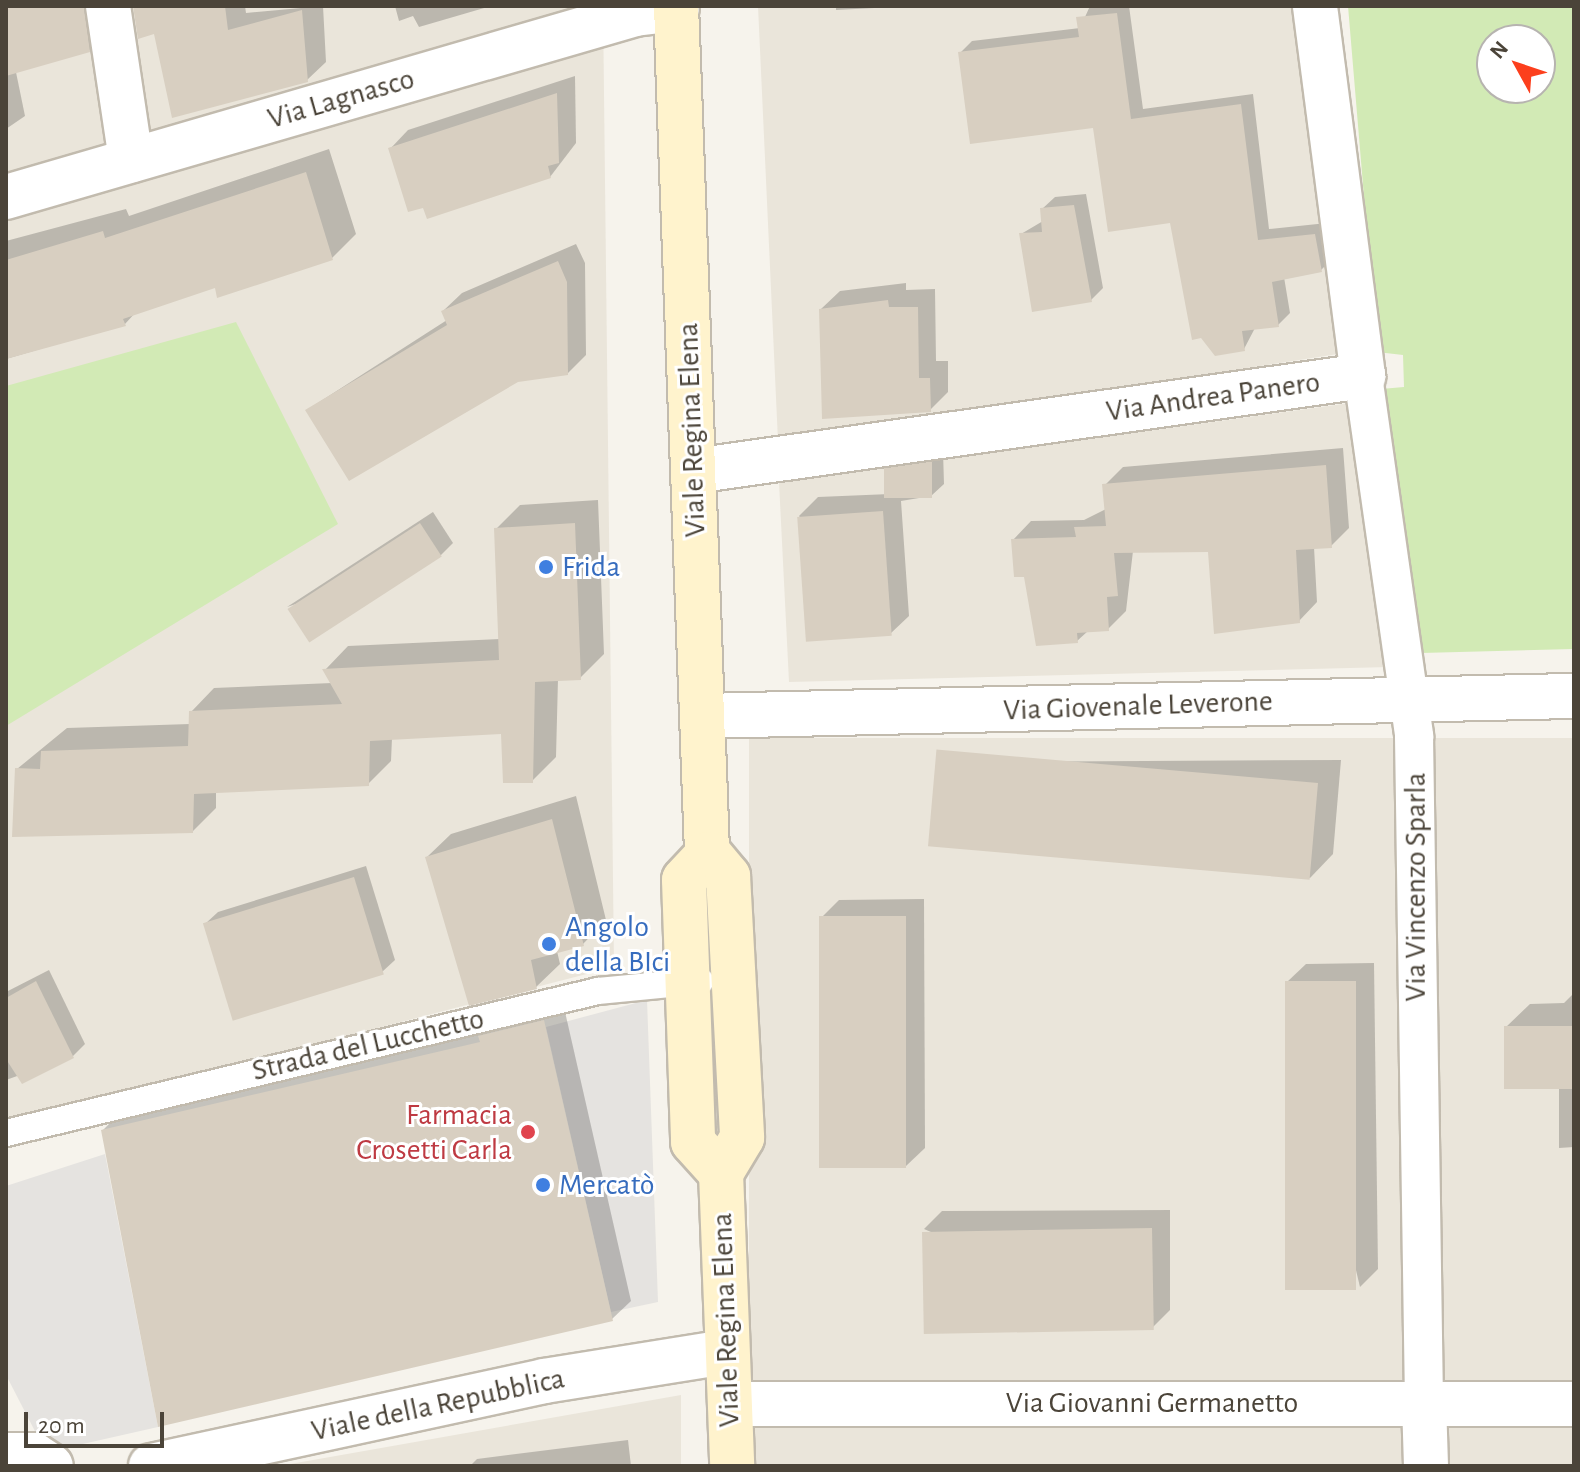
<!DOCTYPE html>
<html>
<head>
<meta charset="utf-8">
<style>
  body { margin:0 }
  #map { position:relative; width:1580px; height:1472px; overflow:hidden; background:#f6f3ec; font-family:"Alegreya Sans",sans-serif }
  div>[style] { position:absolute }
  .residential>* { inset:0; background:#eae5da; transform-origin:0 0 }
  .green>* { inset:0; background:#d2eab5 }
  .parking>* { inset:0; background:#e5e3e0 }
  .shadow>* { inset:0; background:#0003 }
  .building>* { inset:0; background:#d8cfc1; transform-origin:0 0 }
  .roads { filter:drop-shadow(2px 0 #c2bbae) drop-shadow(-2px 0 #c2bbae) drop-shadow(0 2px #c2bbae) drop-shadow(0 -2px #c2bbae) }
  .service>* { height:26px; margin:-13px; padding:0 13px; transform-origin:13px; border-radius:13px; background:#fff }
  .pedestrian>* { height:38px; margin:-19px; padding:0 19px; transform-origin:19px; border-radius:19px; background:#fff }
  .minor>* { height:44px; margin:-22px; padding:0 22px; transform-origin:22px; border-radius:22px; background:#fff }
  .secondary>* { height:44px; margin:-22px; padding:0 22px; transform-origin:22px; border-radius:22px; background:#fff3cd }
  .dots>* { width:22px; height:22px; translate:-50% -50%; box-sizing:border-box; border:4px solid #fff; border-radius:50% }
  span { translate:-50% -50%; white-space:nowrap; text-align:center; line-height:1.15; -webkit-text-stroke:6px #fff; paint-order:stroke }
  .street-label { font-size:30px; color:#4b4439 }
  .shop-label { font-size:30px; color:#366cbe }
  .left { translate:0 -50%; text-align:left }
  .health-label { font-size:30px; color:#be3a42 }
  .right { translate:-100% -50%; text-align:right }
  .frame { position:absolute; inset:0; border:8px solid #4b4439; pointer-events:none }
  .north { position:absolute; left:1476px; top:24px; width:80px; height:80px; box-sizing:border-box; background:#fff; border:2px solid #b7b4b0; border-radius:50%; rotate:310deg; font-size:22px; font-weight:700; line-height:32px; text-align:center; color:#4b4439 }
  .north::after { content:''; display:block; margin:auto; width:28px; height:36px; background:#fc3f1d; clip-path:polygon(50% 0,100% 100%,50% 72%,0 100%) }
  .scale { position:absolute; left:24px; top:1412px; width:140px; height:36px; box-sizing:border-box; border:4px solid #4b4439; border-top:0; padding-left:10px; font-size:24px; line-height:28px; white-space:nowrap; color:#4b4439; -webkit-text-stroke:6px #fff; paint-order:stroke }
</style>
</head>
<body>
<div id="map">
  <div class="residential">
    <i style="clip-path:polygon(6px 6px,603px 6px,614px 967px,6px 1124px)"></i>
    <i style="clip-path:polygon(758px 6px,1298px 6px,1338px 354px,778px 441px)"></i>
    <i style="clip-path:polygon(1350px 403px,1390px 667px,789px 682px,779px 482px)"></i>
    <i style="left:1574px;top:738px;width:728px;height:825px;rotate:90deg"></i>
    <i style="clip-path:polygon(681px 1395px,681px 1466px,279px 1466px)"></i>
  </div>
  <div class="green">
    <i style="clip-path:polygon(evenodd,1348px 6px,1574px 6px,1574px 649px,1421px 653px,1381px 389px,1404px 387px,1403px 355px,1377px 352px,1348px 6px,1492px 40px,1540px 40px,1540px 88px,1492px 88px,1492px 40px)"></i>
    <i style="clip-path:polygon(236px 322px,338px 524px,6px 726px,6px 386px)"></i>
  </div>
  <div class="parking">
    <i style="clip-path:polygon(647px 1000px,658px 1302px,611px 1312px,546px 1027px)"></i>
    <i style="clip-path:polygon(105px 1154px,158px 1427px,65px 1448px,39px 1439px,6px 1375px,6px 1186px)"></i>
  </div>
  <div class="shadow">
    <i style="clip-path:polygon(9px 6px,100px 6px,101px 38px,89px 51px)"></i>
    <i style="clip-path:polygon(155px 6px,245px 6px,246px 13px,323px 6px,326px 62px,307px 80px)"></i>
    <i style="clip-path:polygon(395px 6px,491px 6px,419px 27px,413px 16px,399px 21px)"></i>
    <i style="clip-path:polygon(836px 6px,913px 6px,836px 10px)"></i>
    <i style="clip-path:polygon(1090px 6px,1129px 6px,1143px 109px,1253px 94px,1269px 229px,1327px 223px,1333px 258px,1321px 270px,1284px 277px,1290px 313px,1278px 325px,1255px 328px,1244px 349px,1172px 221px,1095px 126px,960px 53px,972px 41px,1080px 28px)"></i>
    <i style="clip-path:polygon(10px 43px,25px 116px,6px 129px,6px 44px)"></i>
    <i style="clip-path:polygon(575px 76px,576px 143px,550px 177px,425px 205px,390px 149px,408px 130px)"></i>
    <i style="clip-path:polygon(329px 149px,356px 234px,332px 258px,216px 286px,136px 312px,125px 324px,6px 359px,6px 241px,126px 209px,129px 216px)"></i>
    <i style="clip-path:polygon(1086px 194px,1103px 288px,1091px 300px,1021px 234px,1043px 221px,1042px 209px,1055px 197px)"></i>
    <i style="clip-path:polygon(576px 244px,585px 263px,586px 355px,567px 374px,307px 410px,447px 320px,443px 311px,462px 293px)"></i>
    <i style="clip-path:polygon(906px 283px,906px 290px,935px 289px,936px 361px,948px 361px,948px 392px,930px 410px,821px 309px,840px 291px)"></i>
    <i style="clip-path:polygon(1343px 448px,1349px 528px,1331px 546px,1314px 547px,1317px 602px,1299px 621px,1210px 550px,1133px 551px,1126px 611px,1108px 629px,1088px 631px,1077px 641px,1026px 575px,1013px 540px,1031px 521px,1084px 520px,1106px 509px,1105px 485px,1123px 467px)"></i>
    <i style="clip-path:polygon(943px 451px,944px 484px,931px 496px,901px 501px,909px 616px,890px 634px,799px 516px,818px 497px,890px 494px,887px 470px,899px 458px)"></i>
    <i style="clip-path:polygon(598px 500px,604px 654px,580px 678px,558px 679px,556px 757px,532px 781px,503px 732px,392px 738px,391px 761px,368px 784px,216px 791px,216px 808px,193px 831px,17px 769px,67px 728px,190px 724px,191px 712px,214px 688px,332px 683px,325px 670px,348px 646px,500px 639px,496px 529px,520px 505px)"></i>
    <i style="clip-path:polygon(433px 512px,453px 543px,441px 555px,287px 607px)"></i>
    <i style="clip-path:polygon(1341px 760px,1333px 854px,1310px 878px,937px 786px,960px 762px)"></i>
    <i style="clip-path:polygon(576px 796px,606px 920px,583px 944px,557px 951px,560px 964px,536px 987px,427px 857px,451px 834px)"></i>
    <i style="clip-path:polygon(366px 866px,395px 960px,382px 972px,205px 924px,218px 912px)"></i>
    <i style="clip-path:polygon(924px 899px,925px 1148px,906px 1166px,821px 918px,839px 900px)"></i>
    <i style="clip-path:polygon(1374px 963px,1378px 1269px,1360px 1287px,1287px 982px,1306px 964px)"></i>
    <i style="clip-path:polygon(49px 970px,85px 1044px,73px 1056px,6px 1080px,6px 992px)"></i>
    <i style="clip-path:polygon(1574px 993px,1574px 1147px,1559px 1148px,1559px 1087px,1506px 1027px,1530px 1004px,1564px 1003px)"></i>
    <i style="clip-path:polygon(563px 1003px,631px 1301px,612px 1319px,103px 1130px,121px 1112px)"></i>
    <i style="clip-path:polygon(1170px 1210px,1170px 1310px,1152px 1328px,924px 1229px,942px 1211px)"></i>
    <i style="clip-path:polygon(628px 1440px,631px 1466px,470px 1466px,477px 1459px)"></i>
  </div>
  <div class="building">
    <i style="clip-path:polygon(6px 6px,84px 6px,90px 52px,6px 76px)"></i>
    <i style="clip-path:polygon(133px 6px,225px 6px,228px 30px,302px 10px,308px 82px,172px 118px,154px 34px,138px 39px)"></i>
    <i style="clip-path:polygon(1117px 13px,1131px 119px,1241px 104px,1258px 240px,1315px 234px,1322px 272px,1272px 282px,1279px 327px,1242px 331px,1245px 351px,1215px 356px,1201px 338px,1192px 340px,1170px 223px,1108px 232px,1093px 128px,970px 144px,958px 52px,1079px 37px,1076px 17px)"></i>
    <i style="clip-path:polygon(557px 93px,559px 163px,548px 166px,551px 178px,427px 219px,423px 208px,408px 212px,388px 148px)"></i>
    <i style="clip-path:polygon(306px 172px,333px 260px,217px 298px,215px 288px,123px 319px,126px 326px,6px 359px,6px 260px,103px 231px,105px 238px)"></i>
    <i style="clip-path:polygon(1074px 205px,1092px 302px,1032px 312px,1019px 233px,1042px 232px,1040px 208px)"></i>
    <i style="clip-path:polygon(558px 261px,567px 282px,568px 375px,518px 382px,349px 481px,305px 410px,447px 325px,441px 311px)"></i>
    <i style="clip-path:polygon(888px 300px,889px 307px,918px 307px,919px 378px,930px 378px,931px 412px,822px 419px,819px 309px)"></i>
    <i style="left:932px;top:462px;width:36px;height:48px;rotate:90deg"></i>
    <i style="clip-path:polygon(1326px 465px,1332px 548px,1296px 550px,1300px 623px,1214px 634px,1208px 552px,1114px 553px,1118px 596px,1107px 597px,1109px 631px,1077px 633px,1078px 643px,1036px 646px,1024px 577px,1014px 577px,1011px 539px,1076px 537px,1074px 527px,1106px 526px,1102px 484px)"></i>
    <i style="left:883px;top:511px;width:125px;height:86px;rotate:86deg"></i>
    <i style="left:420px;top:523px;width:40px;height:158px;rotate:57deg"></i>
    <i style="clip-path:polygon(575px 523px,581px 680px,535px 682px,533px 783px,503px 783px,501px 734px,370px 741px,369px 786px,194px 794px,193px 833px,12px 837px,15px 768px,40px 769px,41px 751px,188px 746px,189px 711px,342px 704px,322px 669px,499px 660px,494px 528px)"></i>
    <i style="left:1318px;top:783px;width:97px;height:383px;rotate:95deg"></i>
    <i style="clip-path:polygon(552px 819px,584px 946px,531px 960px,537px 989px,469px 1006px,425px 857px)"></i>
    <i style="left:354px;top:877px;width:102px;height:158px;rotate:73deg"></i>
    <i style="left:906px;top:916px;width:252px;height:87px;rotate:90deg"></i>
    <i style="clip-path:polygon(36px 981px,74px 1058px,22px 1084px,6px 1059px,6px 998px)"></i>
    <i style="left:1285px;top:981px;width:71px;height:309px"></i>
    <i style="clip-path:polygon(544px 1020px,613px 1321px,158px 1427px,101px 1130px,480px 1042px,478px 1036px)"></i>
    <i style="left:1504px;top:1026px;width:70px;height:63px"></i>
    <i style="left:1152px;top:1228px;width:102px;height:230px;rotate:89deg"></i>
  </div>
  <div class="roads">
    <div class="service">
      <i style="left:6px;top:1133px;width:609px;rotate:-13.49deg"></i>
      <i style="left:598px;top:991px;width:103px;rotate:-5.5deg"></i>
    </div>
    <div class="pedestrian">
      <i style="left:1363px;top:376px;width:364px;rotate:81.9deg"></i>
      <i style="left:1414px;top:736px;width:666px;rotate:89.14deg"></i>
    </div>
    <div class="minor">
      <i style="left:108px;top:6px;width:156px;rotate:81.5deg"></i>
      <i style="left:6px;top:197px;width:655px;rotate:-16.22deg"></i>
      <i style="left:635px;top:14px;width:42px;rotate:-6.8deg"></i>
      <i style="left:694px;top:471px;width:676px;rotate:-8.08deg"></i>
      <i style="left:1363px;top:376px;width:373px;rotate:-97.4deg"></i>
      <i style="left:703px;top:716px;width:871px;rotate:-1.32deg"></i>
      <i style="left:1424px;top:1402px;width:64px;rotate:88.2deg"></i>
      <i style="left:730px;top:1404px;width:844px"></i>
      <i style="left:6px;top:1455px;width:28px"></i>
      <i style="left:34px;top:1455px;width:20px;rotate:33deg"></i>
      <i style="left:151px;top:1466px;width:402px;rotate:-12.2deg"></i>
      <i style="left:544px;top:1381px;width:184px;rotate:-9.1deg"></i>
    </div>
    <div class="secondary">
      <i style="left:676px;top:6px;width:846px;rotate:87.9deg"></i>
      <i style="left:707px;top:851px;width:33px;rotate:50deg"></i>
      <i style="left:728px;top:876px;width:262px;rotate:86.9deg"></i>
      <i style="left:742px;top:1138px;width:41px;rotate:121deg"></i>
      <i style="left:721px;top:1173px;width:293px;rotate:87.8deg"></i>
      <i style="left:708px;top:854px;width:35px;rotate:133deg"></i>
      <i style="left:684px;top:880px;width:262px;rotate:88deg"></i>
      <i style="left:693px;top:1142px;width:42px;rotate:47.9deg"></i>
    </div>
  </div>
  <div class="dots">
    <i style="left:546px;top:567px;background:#3f7fe0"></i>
    <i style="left:549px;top:944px;background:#3f7fe0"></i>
    <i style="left:528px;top:1132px;background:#e0444e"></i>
    <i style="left:543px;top:1185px;background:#3f7fe0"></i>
  </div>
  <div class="street-label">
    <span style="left:341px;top:99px;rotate:-16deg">Via Lagnasco</span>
    <span style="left:1213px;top:397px;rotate:-8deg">Via Andrea Panero</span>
    <span style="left:692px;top:430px;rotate:-92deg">Viale Regina Elena</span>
    <span style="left:1138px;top:706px;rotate:-2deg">Via Giovenale Leverone</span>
    <span style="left:1416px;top:887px;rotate:-90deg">Via Vincenzo Sparla</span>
    <span style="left:368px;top:1045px;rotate:-13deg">Strada del Lucchetto</span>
    <span style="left:726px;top:1320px;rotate:-92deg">Viale Regina Elena</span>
    <span style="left:1152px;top:1403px">Via Giovanni Germanetto</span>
    <span style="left:438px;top:1405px;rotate:-12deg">Viale della Repubblica</span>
  </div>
  <div class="shop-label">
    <span class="left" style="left:562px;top:567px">Frida</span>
    <span class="left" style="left:565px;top:944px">Angolo<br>della BIci</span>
    <span class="left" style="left:559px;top:1185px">Mercatò</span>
  </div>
  <div class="health-label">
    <span class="right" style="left:512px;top:1132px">Farmacia<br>Crosetti Carla</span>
  </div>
  <div class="frame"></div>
  <div class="north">N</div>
  <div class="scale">20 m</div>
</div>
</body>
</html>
